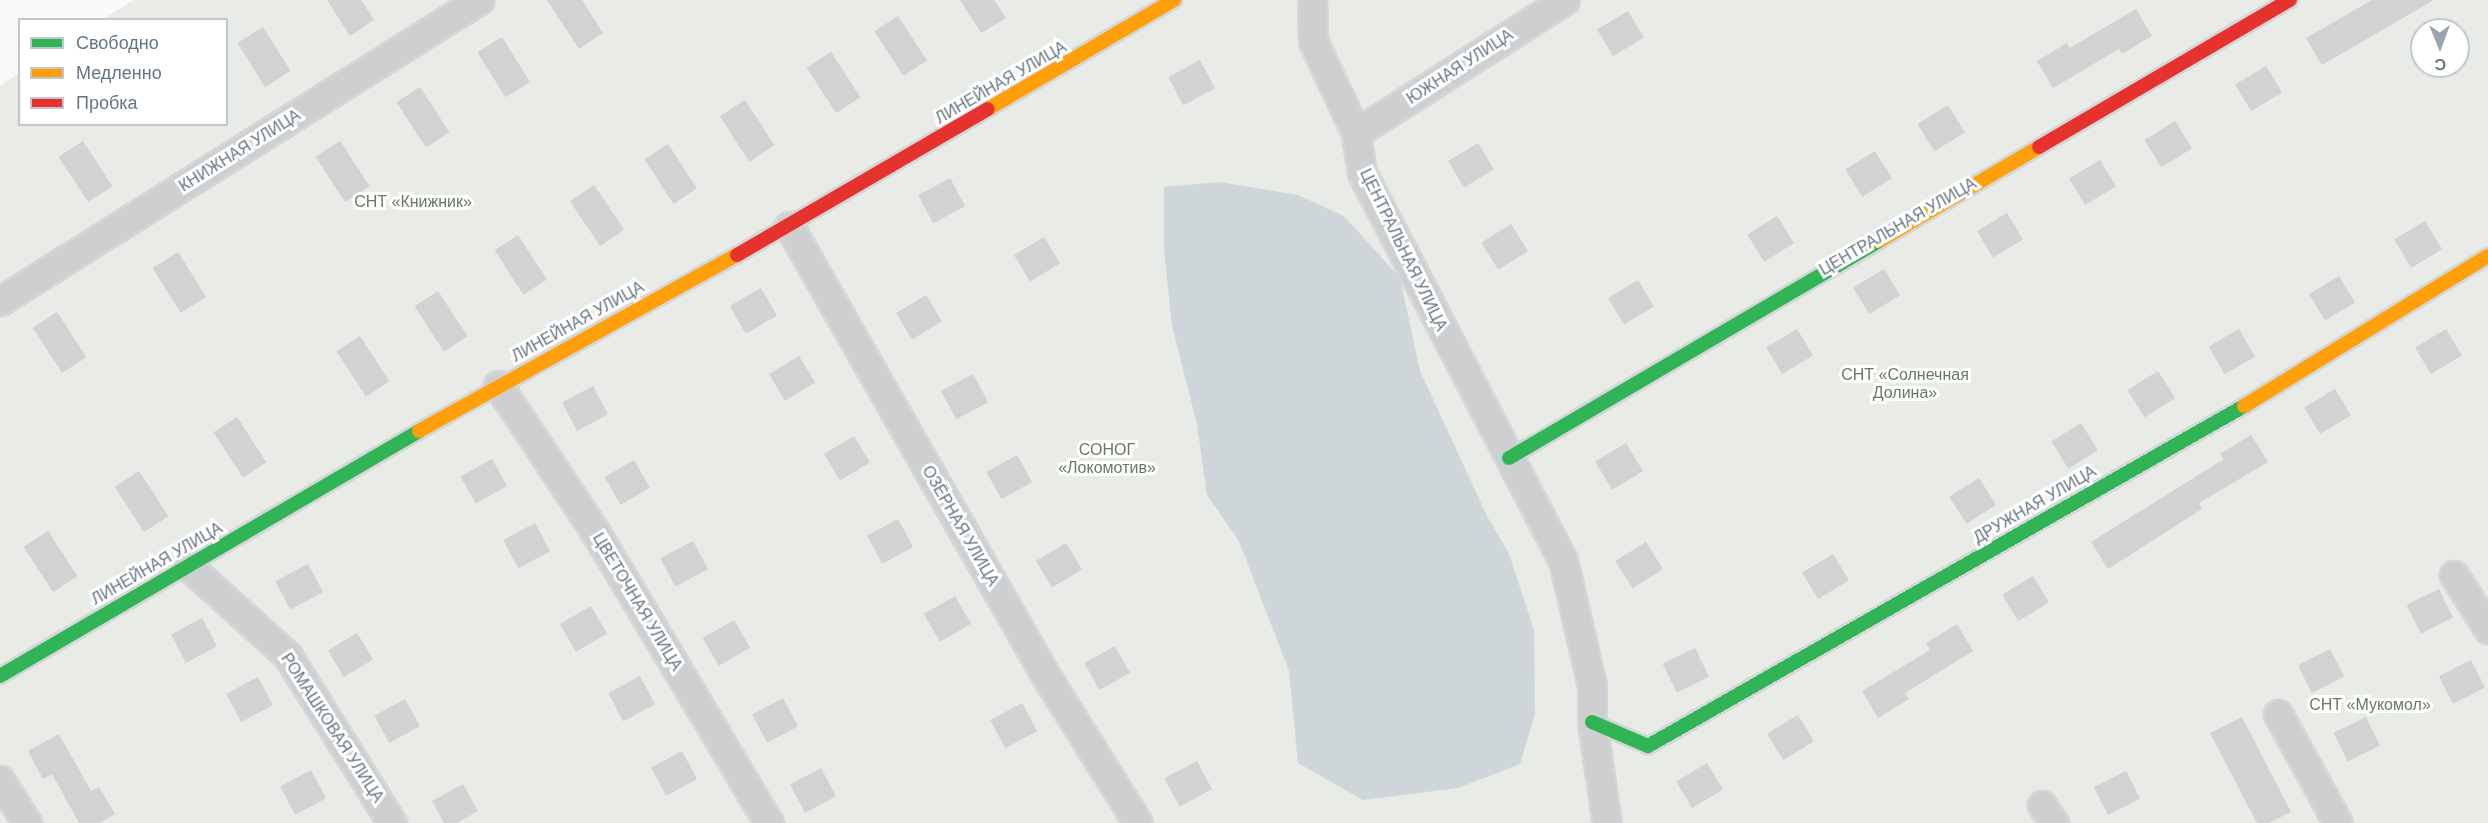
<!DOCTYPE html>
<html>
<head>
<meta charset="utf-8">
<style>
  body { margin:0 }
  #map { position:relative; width:2488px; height:823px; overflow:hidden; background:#f9f9f9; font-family:Arial,sans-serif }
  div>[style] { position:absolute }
  .green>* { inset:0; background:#e8ebe6 }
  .water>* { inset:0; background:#ced6d9 }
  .building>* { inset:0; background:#d0d2d3; transform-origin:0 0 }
  .roads { filter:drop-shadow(2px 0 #d5d6d7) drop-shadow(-2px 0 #d5d6d7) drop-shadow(0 2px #d5d6d7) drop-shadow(0 -2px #d5d6d7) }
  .street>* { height:27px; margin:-13.5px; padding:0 13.5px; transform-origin:13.5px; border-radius:13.5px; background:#cecfd0 }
  .fast>* { height:14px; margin:-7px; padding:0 7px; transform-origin:7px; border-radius:7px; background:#30b455 }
  .slow>* { height:14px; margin:-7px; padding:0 7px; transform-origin:7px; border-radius:7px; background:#ff9f0a }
  .jam>* { height:14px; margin:-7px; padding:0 7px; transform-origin:7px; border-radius:7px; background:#e5322d }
  span { translate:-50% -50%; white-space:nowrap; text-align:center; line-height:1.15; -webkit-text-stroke:6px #fff; paint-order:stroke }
  .street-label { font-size:16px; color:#657683 }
  .park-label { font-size:16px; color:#687a64 }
  .legend { position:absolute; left:18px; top:18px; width:210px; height:108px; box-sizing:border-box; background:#fff; border:2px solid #c1c8cd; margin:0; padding:8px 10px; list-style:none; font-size:18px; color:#657683 }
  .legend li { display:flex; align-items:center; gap:12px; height:30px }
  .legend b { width:30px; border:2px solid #c1c8cd }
  .north { position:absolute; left:2410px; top:18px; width:60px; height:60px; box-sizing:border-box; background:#fff; border:2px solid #c1c8cd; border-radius:50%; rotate:179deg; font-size:16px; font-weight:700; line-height:24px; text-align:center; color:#657683 }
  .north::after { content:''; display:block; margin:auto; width:21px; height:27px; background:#99a4ac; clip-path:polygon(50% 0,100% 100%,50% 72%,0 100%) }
</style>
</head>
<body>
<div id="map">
  <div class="green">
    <i style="clip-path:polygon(134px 0,1171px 0,0 676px,0 86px,19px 73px,20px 124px,226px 124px,226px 20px,103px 19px)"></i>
    <i style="clip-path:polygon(evenodd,1174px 0,2488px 0,2488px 823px,0 823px,0 686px,1174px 0,2422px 30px,2458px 30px,2458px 66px,2422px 66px,2422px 30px)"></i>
  </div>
  <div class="water">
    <i style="clip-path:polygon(1219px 182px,1298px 195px,1344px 216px,1400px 278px,1420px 371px,1487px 516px,1509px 554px,1534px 630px,1535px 714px,1520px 764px,1458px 788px,1363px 800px,1298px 763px,1289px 671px,1239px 541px,1207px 495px,1197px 424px,1172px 326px,1164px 250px,1164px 187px)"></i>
  </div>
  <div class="building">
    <i style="clip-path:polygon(327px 0,361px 0,374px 20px,350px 36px)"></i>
    <i style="clip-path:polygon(547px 0,582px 0,603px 33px,579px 49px)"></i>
    <i style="clip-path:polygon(960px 0,994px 0,1006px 18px,981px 33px)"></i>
    <i style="clip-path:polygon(2372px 0,2434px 0,2322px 65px,2306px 38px)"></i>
    <i style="clip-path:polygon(2136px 9px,2152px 36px,2122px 54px,2119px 49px,2053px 88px,2037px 61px,2067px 43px,2070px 48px)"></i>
    <i style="left:1628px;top:11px;width:31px;height:36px;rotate:59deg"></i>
    <i style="left:898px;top:16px;width:53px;height:28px;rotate:57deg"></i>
    <i style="left:263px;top:27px;width:52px;height:30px;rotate:58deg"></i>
    <i style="left:502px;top:37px;width:53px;height:29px;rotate:58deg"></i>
    <i style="left:831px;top:52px;width:54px;height:29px;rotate:57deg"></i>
    <i style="left:1200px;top:60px;width:32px;height:36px;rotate:62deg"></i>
    <i style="left:2266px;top:66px;width:31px;height:36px;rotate:59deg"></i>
    <i style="left:420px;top:87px;width:54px;height:28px;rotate:57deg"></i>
    <i style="left:745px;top:100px;width:54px;height:30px;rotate:57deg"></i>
    <i style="left:1948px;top:105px;width:32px;height:36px;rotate:58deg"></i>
    <i style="left:2175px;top:121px;width:32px;height:36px;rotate:58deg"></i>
    <i style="left:83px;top:141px;width:54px;height:29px;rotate:57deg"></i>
    <i style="left:340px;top:141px;width:54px;height:29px;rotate:57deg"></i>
    <i style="left:1478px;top:143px;width:31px;height:35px;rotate:59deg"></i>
    <i style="left:668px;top:144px;width:53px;height:28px;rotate:57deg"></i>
    <i style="left:1875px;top:151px;width:32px;height:35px;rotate:58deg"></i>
    <i style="left:2100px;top:160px;width:31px;height:36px;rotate:59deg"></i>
    <i style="left:950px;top:178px;width:32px;height:36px;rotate:62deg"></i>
    <i style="left:594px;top:185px;width:54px;height:29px;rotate:56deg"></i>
    <i style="left:2007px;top:213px;width:31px;height:35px;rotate:59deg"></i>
    <i style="left:1777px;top:216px;width:32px;height:35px;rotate:58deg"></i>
    <i style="left:2425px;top:221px;width:33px;height:36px;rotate:59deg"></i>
    <i style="left:1511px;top:224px;width:32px;height:35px;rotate:58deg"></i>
    <i style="left:518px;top:235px;width:53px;height:28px;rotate:57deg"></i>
    <i style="left:1044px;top:237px;width:31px;height:35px;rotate:59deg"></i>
    <i style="left:178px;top:252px;width:53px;height:30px;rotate:58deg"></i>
    <i style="left:1884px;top:269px;width:31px;height:36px;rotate:59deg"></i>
    <i style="left:2339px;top:276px;width:31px;height:35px;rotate:59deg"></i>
    <i style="left:1638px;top:280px;width:31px;height:35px;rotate:59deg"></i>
    <i style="left:761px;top:288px;width:32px;height:36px;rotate:60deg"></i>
    <i style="left:438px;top:291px;width:54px;height:28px;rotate:57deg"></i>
    <i style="left:926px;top:295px;width:31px;height:35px;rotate:59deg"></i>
    <i style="left:57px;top:312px;width:54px;height:29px;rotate:57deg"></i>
    <i style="left:1797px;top:329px;width:31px;height:36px;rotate:59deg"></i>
    <i style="left:2239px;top:329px;width:32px;height:35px;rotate:60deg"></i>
    <i style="left:2446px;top:329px;width:31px;height:36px;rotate:59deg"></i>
    <i style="left:360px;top:336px;width:54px;height:28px;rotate:57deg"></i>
    <i style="left:799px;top:356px;width:31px;height:35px;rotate:59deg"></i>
    <i style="left:2158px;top:371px;width:32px;height:36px;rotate:58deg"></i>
    <i style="left:973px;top:374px;width:32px;height:36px;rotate:62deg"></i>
    <i style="left:593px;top:386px;width:32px;height:35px;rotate:62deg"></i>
    <i style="left:2335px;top:389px;width:31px;height:36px;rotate:59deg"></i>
    <i style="left:237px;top:417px;width:54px;height:28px;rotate:57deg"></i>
    <i style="left:2081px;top:423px;width:32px;height:35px;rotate:58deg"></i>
    <i style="clip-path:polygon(2251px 435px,2268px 462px,2199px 503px,2202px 509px,2108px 569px,2091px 542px,2224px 459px,2220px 454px)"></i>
    <i style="left:854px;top:436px;width:31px;height:35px;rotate:59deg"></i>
    <i style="left:1626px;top:443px;width:33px;height:36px;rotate:59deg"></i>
    <i style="left:1017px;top:455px;width:31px;height:35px;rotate:61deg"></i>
    <i style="left:492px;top:459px;width:31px;height:36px;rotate:61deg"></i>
    <i style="left:634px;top:460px;width:32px;height:34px;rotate:60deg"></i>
    <i style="left:139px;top:471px;width:54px;height:29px;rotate:57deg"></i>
    <i style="left:1979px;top:478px;width:32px;height:35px;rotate:58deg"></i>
    <i style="left:898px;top:519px;width:32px;height:35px;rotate:62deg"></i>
    <i style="left:535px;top:523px;width:32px;height:36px;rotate:62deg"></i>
    <i style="left:48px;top:531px;width:54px;height:29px;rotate:57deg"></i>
    <i style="left:693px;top:541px;width:32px;height:37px;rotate:62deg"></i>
    <i style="left:1646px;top:542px;width:32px;height:36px;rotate:58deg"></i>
    <i style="left:1066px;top:543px;width:31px;height:35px;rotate:59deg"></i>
    <i style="left:1833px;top:554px;width:31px;height:36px;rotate:59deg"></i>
    <i style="left:308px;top:564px;width:32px;height:37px;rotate:62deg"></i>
    <i style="left:2033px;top:576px;width:31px;height:36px;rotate:59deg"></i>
    <i style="left:2439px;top:589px;width:32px;height:36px;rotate:64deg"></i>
    <i style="left:955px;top:596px;width:32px;height:36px;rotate:60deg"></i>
    <i style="left:591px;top:606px;width:32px;height:36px;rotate:60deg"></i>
    <i style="left:202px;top:618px;width:32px;height:35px;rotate:62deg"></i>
    <i style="left:734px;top:620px;width:32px;height:36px;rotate:60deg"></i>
    <i style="clip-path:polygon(1957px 624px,1973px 651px,1905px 693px,1909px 699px,1878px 718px,1862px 691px,1930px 650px,1926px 643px)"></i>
    <i style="left:357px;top:633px;width:31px;height:34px;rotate:59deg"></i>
    <i style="left:1115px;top:646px;width:31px;height:35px;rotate:61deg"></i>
    <i style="left:1695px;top:648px;width:32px;height:36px;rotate:64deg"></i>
    <i style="left:2330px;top:649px;width:31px;height:36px;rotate:63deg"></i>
    <i style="left:2471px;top:660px;width:31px;height:36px;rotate:63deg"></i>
    <i style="left:640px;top:676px;width:32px;height:36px;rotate:62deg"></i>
    <i style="left:258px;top:677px;width:32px;height:36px;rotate:62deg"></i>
    <i style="left:783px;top:698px;width:32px;height:35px;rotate:62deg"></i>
    <i style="left:405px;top:699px;width:31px;height:35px;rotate:61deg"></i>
    <i style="left:1022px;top:703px;width:32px;height:36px;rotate:62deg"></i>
    <i style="left:1798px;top:715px;width:31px;height:36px;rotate:59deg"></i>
    <i style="clip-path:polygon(2242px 717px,2291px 812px,2269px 823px,2257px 823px,2210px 733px)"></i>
    <i style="left:2366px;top:717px;width:32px;height:36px;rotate:64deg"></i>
    <i style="clip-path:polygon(59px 734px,91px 791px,99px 787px,115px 814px,99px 823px,79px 823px,52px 774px,43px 779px,28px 751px)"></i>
    <i style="left:682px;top:751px;width:32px;height:35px;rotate:62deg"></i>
    <i style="left:1197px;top:761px;width:32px;height:37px;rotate:62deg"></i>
    <i style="left:1707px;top:763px;width:31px;height:36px;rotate:59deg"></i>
    <i style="left:821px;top:768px;width:32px;height:35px;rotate:62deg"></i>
    <i style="left:311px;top:770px;width:32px;height:35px;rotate:62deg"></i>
    <i style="left:2126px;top:771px;width:31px;height:36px;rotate:63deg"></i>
    <i style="clip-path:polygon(463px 784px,478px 811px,457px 823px,444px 823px,432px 801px)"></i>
  </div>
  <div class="roads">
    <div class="street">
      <i style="left:1312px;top:0;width:41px;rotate:88.6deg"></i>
      <i style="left:1313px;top:41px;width:102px;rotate:64.9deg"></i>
      <i style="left:1356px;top:133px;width:40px;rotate:81.5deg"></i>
      <i style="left:1362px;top:173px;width:436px;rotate:62.6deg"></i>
      <i style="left:1563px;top:560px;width:129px;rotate:77deg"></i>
      <i style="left:1592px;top:686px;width:36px;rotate:90deg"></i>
      <i style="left:1592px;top:722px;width:102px;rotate:81.6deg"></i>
      <i style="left:1356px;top:133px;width:248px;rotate:-32.5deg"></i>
      <i style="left:789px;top:226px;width:518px;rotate:60.27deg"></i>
      <i style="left:1046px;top:676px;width:173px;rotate:58deg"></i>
      <i style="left:0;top:301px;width:566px;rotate:-32.14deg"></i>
      <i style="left:498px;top:385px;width:178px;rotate:56.5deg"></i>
      <i style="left:596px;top:533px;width:338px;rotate:59.2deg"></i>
      <i style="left:187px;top:565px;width:136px;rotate:42deg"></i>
      <i style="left:288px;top:656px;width:197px;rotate:58.1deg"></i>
      <i style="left:2454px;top:575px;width:64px;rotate:57.8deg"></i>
      <i style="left:2278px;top:714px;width:124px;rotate:61.2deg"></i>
      <i style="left:0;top:780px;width:51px;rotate:57.9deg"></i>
      <i style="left:2042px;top:805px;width:22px;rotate:56deg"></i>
    </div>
    <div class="fast">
      <i style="left:1509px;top:458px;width:429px;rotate:-30.4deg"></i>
      <i style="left:0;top:676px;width:485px;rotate:-30.3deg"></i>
      <i style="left:1592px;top:722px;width:61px;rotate:23.2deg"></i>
      <i style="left:1648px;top:746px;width:686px;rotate:-29.7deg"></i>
    </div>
    <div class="slow">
      <i style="left:988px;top:109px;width:216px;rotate:-30.4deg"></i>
      <i style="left:1879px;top:241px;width:186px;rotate:-30.4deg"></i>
      <i style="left:2244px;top:406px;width:286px;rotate:-31.6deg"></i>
      <i style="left:419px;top:431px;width:363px;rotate:-29deg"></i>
    </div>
    <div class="jam">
      <i style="left:2039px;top:147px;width:291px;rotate:-30.4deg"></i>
      <i style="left:737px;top:255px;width:290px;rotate:-30.2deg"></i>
    </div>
  </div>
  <div class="street-label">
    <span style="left:1460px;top:67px;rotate:-33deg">ЮЖНАЯ УЛИЦА</span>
    <span style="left:1001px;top:83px;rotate:-30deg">ЛИНЕЙНАЯ УЛИЦА</span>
    <span style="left:240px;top:151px;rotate:-32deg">КНИЖНАЯ УЛИЦА</span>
    <span style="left:1898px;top:227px;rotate:-30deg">ЦЕНТРАЛЬНАЯ УЛИЦА</span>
    <span style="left:1403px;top:250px;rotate:64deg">ЦЕНТРАЛЬНАЯ УЛИЦА</span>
    <span style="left:578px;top:322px;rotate:-29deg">ЛИНЕЙНАЯ УЛИЦА</span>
    <span style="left:2035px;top:505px;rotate:-30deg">ДРУЖНАЯ УЛИЦА</span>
    <span style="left:960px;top:526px;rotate:60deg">ОЗЁРНАЯ УЛИЦА</span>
    <span style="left:157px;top:564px;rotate:-30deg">ЛИНЕЙНАЯ УЛИЦА</span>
    <span style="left:637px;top:602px;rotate:59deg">ЦВЕТОЧНАЯ УЛИЦА</span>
    <span style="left:332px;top:728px;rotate:57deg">РОМАШКОВАЯ УЛИЦА</span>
  </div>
  <div class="park-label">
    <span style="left:413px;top:202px">СНТ «Книжник»</span>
    <span style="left:1905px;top:384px">СНТ «Солнечная<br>Долина»</span>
    <span style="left:1107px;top:459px">СОНОГ<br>«Локомотив»</span>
    <span style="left:2370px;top:705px">СНТ «Мукомол»</span>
  </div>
  <ul class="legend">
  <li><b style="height:8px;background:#30b455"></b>Свободно</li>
  <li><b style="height:8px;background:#ff9f0a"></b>Медленно</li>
  <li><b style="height:8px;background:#e5322d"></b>Пробка</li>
  </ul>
  <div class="north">С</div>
</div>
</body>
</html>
